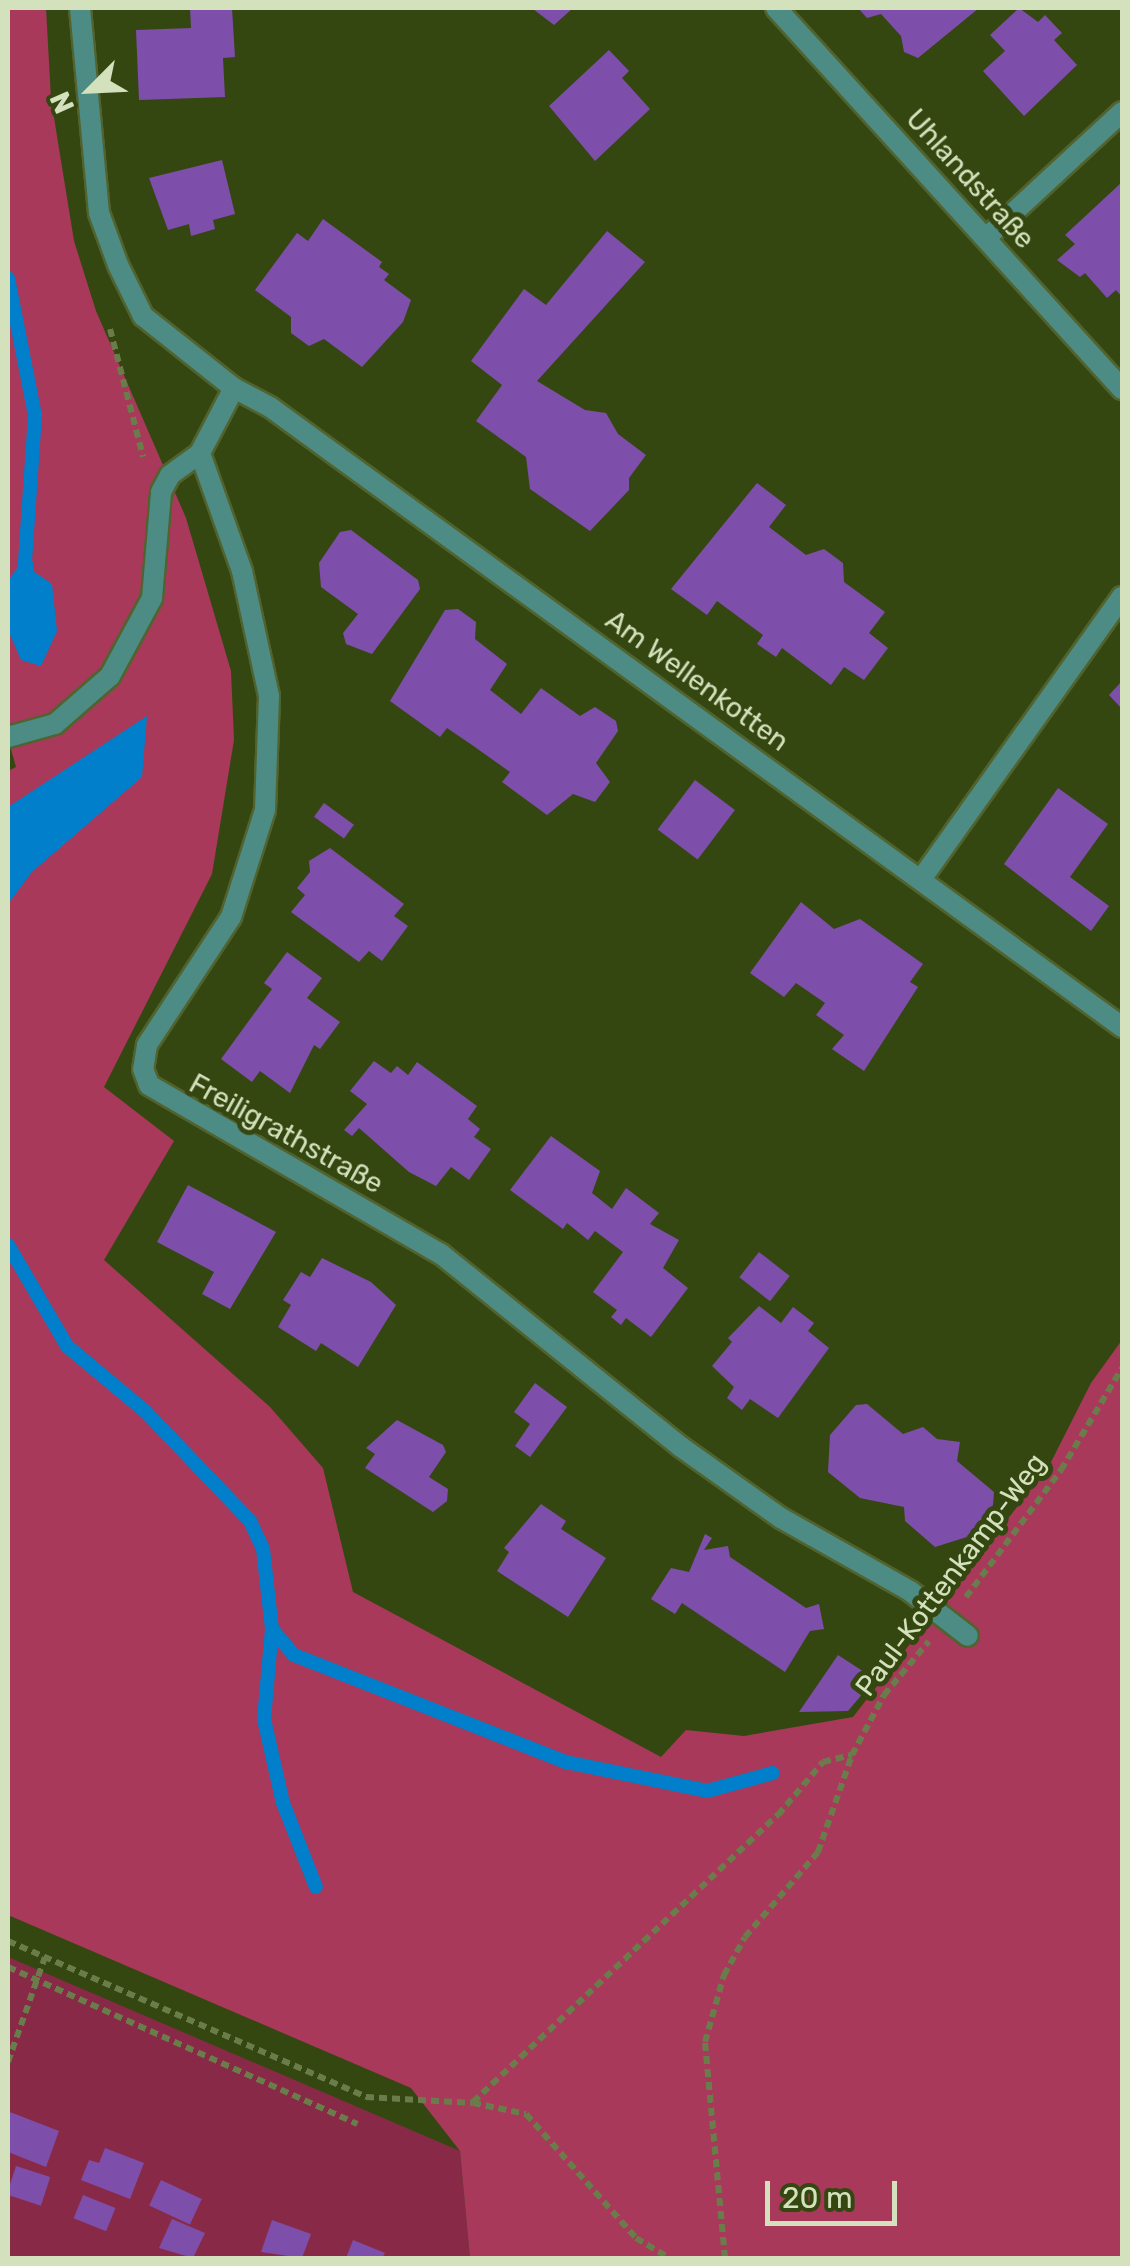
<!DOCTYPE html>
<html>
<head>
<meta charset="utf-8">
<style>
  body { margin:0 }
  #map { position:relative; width:1130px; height:2266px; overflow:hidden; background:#354710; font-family:Rubik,sans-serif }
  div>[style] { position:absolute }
  .green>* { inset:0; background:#882a47 }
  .forest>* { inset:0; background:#a8395a }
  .water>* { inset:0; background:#017fcb }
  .stream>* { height:14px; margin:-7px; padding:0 7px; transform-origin:7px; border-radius:7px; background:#017fcb }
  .building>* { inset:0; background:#7e4eab; transform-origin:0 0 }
  .path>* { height:6px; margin-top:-3px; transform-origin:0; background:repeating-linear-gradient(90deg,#6b7c4b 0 8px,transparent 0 13px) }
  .roads { filter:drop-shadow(2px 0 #51632f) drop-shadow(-2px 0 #51632f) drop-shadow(0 2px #51632f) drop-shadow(0 -2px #51632f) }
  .minor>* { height:20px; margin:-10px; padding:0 10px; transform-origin:10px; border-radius:10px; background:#4d8c84 }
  span { translate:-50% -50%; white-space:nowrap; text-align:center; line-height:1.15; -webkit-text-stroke:10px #354710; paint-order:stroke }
  .street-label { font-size:28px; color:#d3e1bd }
  .frame { position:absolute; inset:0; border:10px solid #d3e1bd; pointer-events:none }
  .north { position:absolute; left:40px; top:40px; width:100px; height:100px; -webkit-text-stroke:8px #354710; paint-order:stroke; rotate:246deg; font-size:28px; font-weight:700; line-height:40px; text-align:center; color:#d3e1bd }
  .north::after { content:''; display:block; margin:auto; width:35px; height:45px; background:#d3e1bd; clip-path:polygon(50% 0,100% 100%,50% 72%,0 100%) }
  .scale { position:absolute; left:765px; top:2181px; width:132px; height:45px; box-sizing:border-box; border:5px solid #d3e1bd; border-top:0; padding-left:12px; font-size:30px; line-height:35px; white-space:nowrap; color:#d3e1bd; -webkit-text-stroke:8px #354710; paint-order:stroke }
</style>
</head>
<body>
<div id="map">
  <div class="green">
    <i style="clip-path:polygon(8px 1957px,460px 2151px,470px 2258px,8px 2258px)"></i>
  </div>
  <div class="forest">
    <i style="clip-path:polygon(8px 8px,46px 8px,51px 99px,74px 241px,96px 311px,186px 518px,231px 671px,234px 740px,212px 874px,104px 1087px,174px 1141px,104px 1260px,270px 1407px,323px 1468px,353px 1592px,661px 1757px,686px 1730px,744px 1736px,853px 1717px,1049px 1466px,1091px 1383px,1122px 1340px,1122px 2258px,470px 2258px,460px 2151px,411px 2088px,8px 1915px,8px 771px,16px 767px,8px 739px)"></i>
  </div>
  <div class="water">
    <i style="clip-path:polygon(22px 561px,33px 561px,33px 571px,52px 584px,57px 631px,41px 666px,21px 660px,8px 630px,8px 581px)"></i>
    <i style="clip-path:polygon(147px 716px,142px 777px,32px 872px,8px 904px,8px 807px)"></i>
  </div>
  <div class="stream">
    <i style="left:8px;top:278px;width:140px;rotate:78.9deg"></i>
    <i style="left:35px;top:415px;width:161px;rotate:93.9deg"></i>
    <i style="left:8px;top:1245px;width:117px;rotate:59.7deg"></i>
    <i style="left:67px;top:1346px;width:102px;rotate:39.8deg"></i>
    <i style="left:145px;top:1411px;width:152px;rotate:46.3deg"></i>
    <i style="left:250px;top:1521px;width:31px;rotate:65deg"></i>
    <i style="left:263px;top:1549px;width:81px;rotate:83.6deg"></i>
    <i style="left:272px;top:1629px;width:34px;rotate:50deg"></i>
    <i style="left:294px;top:1655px;width:292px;rotate:21.5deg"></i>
    <i style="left:566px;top:1762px;width:144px;rotate:11.6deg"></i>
    <i style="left:707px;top:1791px;width:68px;rotate:-15.3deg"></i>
    <i style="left:272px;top:1629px;width:90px;rotate:95.1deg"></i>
    <i style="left:264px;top:1719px;width:86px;rotate:77.3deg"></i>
    <i style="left:283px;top:1803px;width:90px;rotate:68.6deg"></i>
  </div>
  <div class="building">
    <i style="clip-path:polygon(190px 8px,232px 8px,235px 57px,223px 58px,225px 97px,139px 100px,136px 30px,191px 28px)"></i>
    <i style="clip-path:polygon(573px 8px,554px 25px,533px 9px,535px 8px)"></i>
    <i style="clip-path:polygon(858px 8px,979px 8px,918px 58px,904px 52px,901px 36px,881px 14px,867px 18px)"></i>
    <i style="clip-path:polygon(1019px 8px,1038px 22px,1045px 15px,1062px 33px,1054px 40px,1077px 65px,1024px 116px,983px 71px,1005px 51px,990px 35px)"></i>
    <i style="clip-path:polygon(609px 50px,629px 71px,622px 78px,650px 109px,595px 161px,549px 106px)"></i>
    <i style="clip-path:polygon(222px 160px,235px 214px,213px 220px,215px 229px,191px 236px,189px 224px,168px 230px,149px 178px)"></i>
    <i style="clip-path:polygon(1122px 182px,1122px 297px,1116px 290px,1107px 298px,1085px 273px,1080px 277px,1057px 260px,1075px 244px,1065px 235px)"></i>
    <i style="clip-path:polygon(323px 219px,382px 262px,379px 267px,389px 274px,384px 280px,411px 300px,403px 322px,362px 367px,324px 339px,309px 346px,291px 333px,291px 317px,255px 290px,297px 233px,308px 241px)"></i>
    <i style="clip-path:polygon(607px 231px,645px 262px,537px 381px,585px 410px,606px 413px,618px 434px,646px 455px,629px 478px,629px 490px,590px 531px,530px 489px,526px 457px,476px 421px,502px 385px,471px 361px,524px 289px,546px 305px)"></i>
    <i style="clip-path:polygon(757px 483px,786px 505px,769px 527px,806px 555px,824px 549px,843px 563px,844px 582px,885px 612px,869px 633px,888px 648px,864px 680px,844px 667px,831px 685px,782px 648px,776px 657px,757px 644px,763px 635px,717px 601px,707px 615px,671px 589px)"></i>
    <i style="clip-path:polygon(351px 530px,418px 580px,420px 589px,372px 654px,346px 644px,343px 633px,358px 614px,321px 587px,319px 563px,340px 532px)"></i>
    <i style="clip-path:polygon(458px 609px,476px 622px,475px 639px,507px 664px,490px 690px,521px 714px,541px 688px,580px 716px,595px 707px,616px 721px,618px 731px,596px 763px,610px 782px,595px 802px,573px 794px,547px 815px,502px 782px,510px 772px,472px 745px,447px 728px,440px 737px,390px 701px,445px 610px)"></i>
    <i style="clip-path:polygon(1122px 681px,1122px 709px,1109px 695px)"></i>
    <i style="left:695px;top:780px;width:50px;height:62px;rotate:37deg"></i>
    <i style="clip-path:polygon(1058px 788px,1108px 824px,1070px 877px,1109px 906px,1091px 931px,1004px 864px)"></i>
    <i style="left:324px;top:803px;width:37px;height:17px;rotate:36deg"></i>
    <i style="clip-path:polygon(330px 848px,404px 904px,394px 916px,408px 926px,382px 961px,369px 951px,359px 962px,291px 912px,305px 895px,297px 888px,310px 872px,309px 861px)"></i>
    <i style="clip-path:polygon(801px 902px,834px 929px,860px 919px,923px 964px,910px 982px,918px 987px,864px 1071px,832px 1049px,844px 1035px,816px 1015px,825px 1003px,796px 983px,784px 997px,750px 973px)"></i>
    <i style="clip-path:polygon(287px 952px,322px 978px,307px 998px,340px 1022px,320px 1049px,314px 1045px,290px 1093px,260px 1071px,252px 1082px,221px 1059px,272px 989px,264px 983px)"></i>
    <i style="clip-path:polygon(374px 1061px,391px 1073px,397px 1066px,408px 1075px,417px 1062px,477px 1106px,468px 1119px,480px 1129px,474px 1137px,491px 1149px,469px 1180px,451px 1167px,436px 1186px,409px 1172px,359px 1128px,352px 1136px,344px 1130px,367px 1104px,350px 1091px)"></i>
    <i style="clip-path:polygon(551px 1136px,600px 1171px,592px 1193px,612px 1209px,626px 1188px,659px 1213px,650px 1224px,679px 1240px,663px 1268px,688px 1288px,651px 1337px,626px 1318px,621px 1325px,611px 1317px,617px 1310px,593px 1292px,623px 1252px,595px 1231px,588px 1240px,567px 1223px,563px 1229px,510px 1190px)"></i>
    <i style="clip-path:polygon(188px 1185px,276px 1232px,230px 1309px,202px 1294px,214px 1272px,157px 1242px)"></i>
    <i style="left:759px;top:1252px;width:39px;height:32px;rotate:38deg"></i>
    <i style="clip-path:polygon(322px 1258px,371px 1282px,396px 1305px,358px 1367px,321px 1343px,316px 1351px,278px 1327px,291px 1305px,283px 1300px,301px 1272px,310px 1277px)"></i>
    <i style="clip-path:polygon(759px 1306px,781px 1323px,793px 1307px,814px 1323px,808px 1331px,829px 1348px,778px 1418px,750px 1399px,742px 1410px,727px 1398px,734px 1387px,712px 1366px,732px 1342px,728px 1338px)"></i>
    <i style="clip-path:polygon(535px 1383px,567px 1407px,530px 1457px,515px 1446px,530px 1424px,514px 1412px)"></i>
    <i style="clip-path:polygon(867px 1404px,903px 1434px,923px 1427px,937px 1439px,960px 1442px,957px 1461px,994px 1492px,993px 1505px,970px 1536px,935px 1547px,905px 1521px,904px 1507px,860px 1498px,828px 1472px,830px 1435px,856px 1405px)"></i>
    <i style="clip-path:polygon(397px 1420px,443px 1445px,446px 1452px,429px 1477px,448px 1489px,447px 1501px,433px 1512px,365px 1468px,375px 1454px,366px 1448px)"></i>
    <i style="clip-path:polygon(541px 1504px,566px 1521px,561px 1529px,606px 1558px,568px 1617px,497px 1571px,509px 1552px,504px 1548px)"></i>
    <i style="clip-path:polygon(705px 1534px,712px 1538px,704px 1550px,728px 1546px,730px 1557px,806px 1608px,819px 1604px,824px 1629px,810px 1631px,785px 1672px,682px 1603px,675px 1614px,651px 1599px,671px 1568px,689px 1572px)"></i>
    <i style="clip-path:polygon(838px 1655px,875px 1679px,848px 1711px,799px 1712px)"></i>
    <i style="clip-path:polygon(10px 2112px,59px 2131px,46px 2167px,8px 2152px)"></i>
    <i style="clip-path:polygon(105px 2148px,144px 2163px,130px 2199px,81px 2180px,89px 2160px,99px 2163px)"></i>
    <i style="left:16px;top:2166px;width:36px;height:30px;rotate:18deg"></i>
    <i style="left:161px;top:2180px;width:45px;height:28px;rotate:25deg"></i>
    <i style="left:83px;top:2195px;width:35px;height:25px;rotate:22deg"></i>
    <i style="clip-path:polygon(172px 2219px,205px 2233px,193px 2258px,159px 2248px)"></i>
    <i style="clip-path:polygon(272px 2220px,311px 2234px,302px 2258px,261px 2252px)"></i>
    <i style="clip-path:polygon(353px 2240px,385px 2253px,382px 2258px,346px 2258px)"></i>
  </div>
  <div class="path">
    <i style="left:110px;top:329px;width:132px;rotate:75.5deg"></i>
    <i style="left:966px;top:1597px;width:159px;rotate:-53.2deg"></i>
    <i style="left:1061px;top:1470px;width:119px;rotate:-59.1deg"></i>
    <i style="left:8px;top:1941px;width:391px;rotate:23.5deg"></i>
    <i style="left:366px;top:2097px;width:107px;rotate:3.2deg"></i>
    <i style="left:473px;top:2103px;width:54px;rotate:11.7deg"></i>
    <i style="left:526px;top:2114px;width:166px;rotate:48.4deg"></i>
    <i style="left:636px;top:2238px;width:39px;rotate:31deg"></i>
    <i style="left:8px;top:1967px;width:383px;rotate:24.2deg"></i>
    <i style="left:8px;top:2062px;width:111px;rotate:-70.6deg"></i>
    <i style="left:473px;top:2102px;width:419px;rotate:-43.3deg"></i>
    <i style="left:778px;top:1815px;width:70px;rotate:-49.7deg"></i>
    <i style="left:823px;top:1762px;width:30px;rotate:-14deg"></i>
    <i style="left:725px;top:2258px;width:217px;rotate:-95.3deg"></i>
    <i style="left:705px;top:2042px;width:70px;rotate:-74.2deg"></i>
    <i style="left:724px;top:1975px;width:43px;rotate:-61.1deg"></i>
    <i style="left:745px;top:1937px;width:112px;rotate:-49.3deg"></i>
    <i style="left:818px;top:1852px;width:103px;rotate:-70.7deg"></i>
    <i style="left:852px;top:1755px;width:68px;rotate:-61.9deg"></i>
    <i style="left:884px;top:1695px;width:70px;rotate:-50.2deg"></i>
  </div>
  <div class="roads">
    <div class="minor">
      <i style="left:80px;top:8px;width:206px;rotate:84.7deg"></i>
      <i style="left:99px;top:213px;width:55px;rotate:69.9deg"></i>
      <i style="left:118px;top:265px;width:57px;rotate:63.9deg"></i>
      <i style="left:143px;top:316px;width:116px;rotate:38.4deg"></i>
      <i style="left:234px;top:388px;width:73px;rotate:117.6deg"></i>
      <i style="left:200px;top:453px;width:125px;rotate:70.4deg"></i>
      <i style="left:242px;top:571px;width:128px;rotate:77.8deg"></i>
      <i style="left:269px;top:696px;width:114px;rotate:92deg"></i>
      <i style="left:265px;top:810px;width:112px;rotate:107.6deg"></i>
      <i style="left:231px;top:917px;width:153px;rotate:123.3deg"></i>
      <i style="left:147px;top:1045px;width:24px;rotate:99deg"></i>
      <i style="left:143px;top:1069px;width:17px;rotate:69deg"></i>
      <i style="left:149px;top:1085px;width:337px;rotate:30.1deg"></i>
      <i style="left:441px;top:1254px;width:308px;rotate:38.8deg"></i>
      <i style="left:681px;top:1447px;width:123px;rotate:35.4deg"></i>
      <i style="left:781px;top:1518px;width:148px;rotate:29.5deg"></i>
      <i style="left:910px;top:1591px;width:73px;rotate:37.8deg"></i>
      <i style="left:776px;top:8px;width:515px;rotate:47.76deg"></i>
      <i style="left:987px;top:237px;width:184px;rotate:-42.8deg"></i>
      <i style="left:234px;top:388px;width:41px;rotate:27.8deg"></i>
      <i style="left:270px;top:407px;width:1054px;rotate:36.04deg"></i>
      <i style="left:8px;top:737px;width:49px;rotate:-15.5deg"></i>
      <i style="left:55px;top:724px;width:73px;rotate:-41.1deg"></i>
      <i style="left:110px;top:676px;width:89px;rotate:-61.7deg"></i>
      <i style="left:152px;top:598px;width:106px;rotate:-85.1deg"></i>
      <i style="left:161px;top:492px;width:19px;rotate:-62deg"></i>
      <i style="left:170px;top:475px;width:37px;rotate:-36deg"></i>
      <i style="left:922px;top:878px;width:345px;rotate:-54.6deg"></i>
    </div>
  </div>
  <div class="street-label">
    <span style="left:970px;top:179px;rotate:48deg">Uhlandstraße</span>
    <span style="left:697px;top:681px;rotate:36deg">Am Wellenkotten</span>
    <span style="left:286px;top:1134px;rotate:29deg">Freiligrathstraße</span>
    <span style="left:951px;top:1575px;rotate:-53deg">Paul-Kottenkamp-Weg</span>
  </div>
  <div class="frame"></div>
  <div class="north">N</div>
  <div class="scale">20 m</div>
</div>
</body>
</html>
